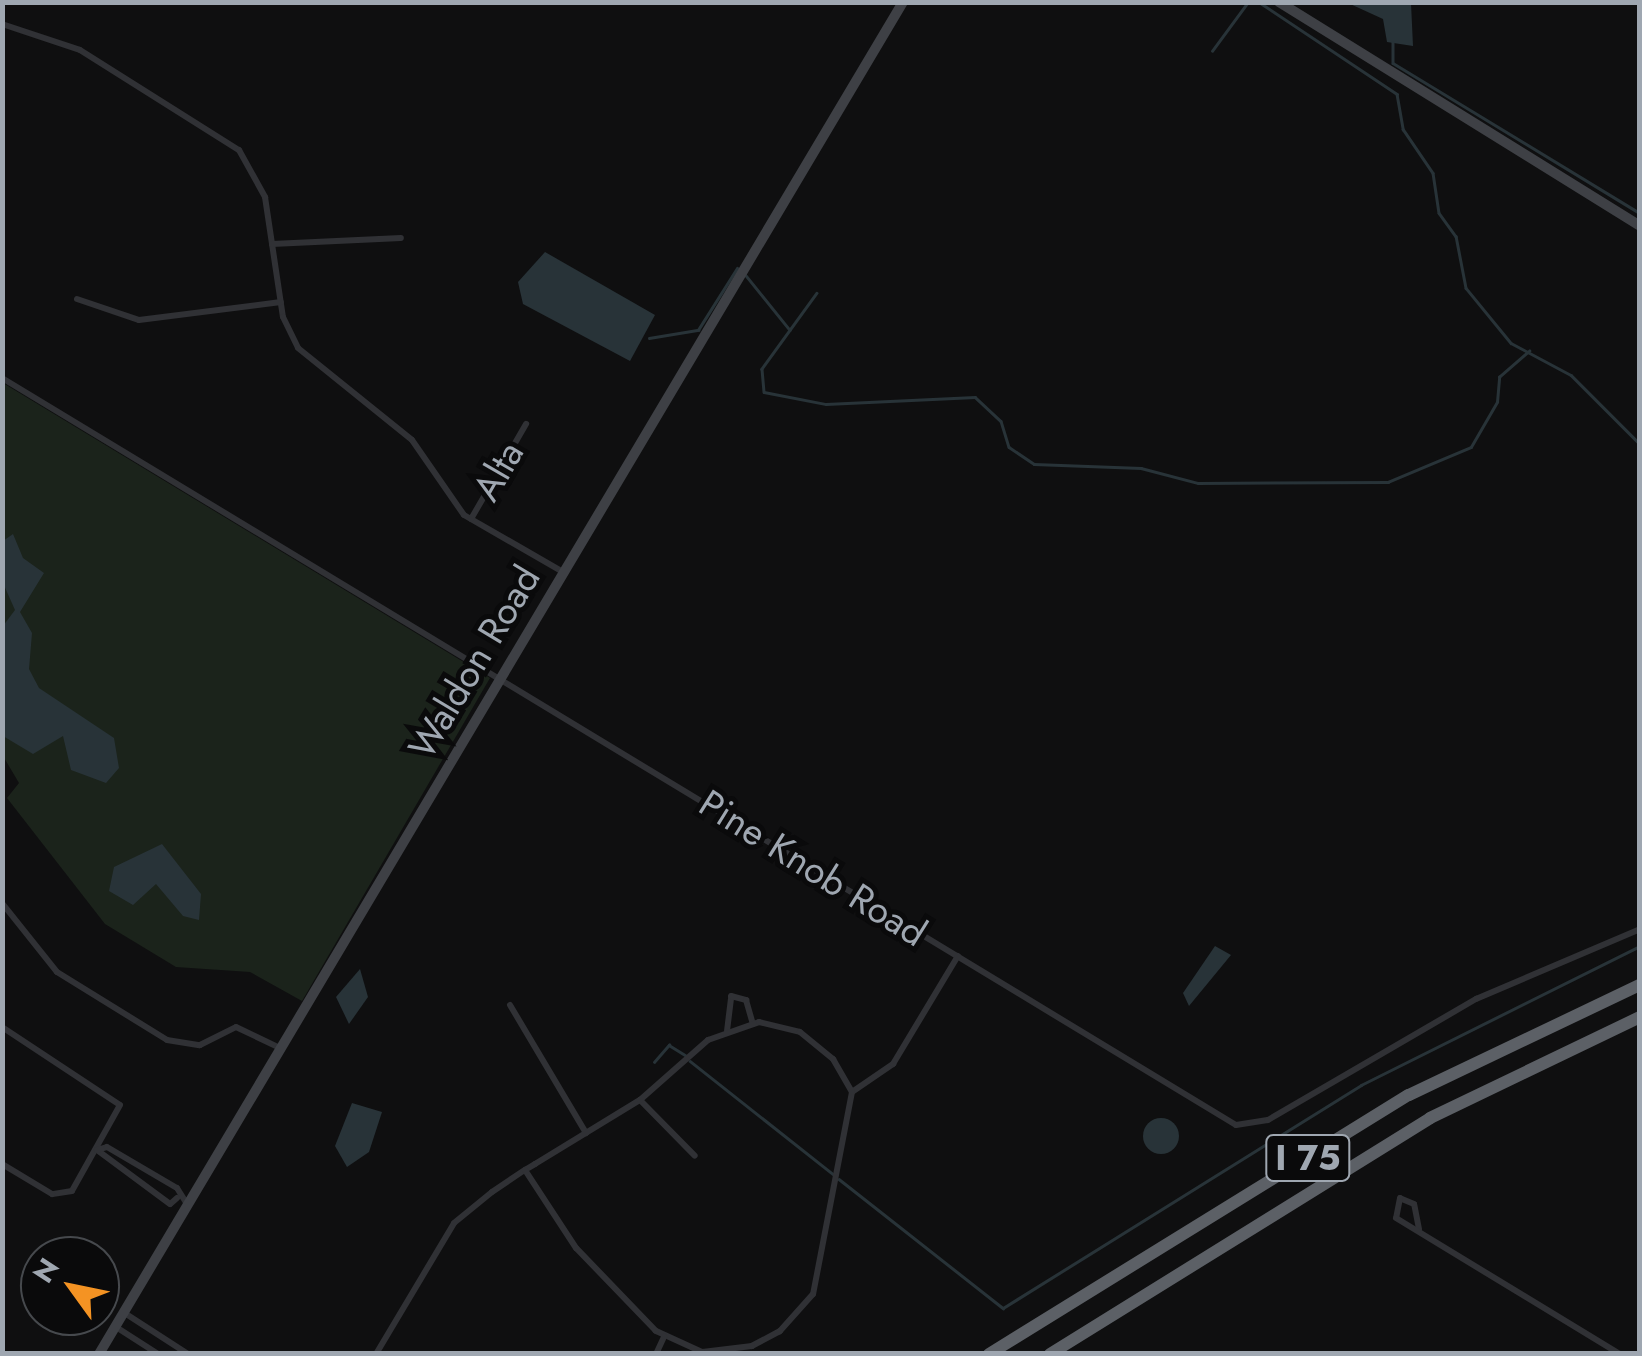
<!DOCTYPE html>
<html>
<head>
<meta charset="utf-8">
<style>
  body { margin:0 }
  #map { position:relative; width:1642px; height:1356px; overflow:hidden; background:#0f0f10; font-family:Jost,sans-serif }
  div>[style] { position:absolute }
  .green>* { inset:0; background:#1b231b }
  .water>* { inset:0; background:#283338 }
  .round { border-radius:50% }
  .stream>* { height:2.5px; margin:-1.25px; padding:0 1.25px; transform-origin:1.25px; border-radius:1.25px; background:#283338 }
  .street>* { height:6px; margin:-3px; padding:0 3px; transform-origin:3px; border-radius:3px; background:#303135 }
  .secondary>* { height:10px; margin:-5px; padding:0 5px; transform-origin:5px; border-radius:5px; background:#3e4045 }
  .highway>* { height:12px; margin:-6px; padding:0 6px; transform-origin:6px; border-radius:6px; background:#5c6066 }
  span { translate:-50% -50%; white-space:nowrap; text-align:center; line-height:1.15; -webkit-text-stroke:10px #0a0a0b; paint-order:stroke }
  .shield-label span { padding:2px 8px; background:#0a0a0b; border:2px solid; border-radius:8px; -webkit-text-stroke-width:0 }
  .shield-label { font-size:35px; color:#9fa7b1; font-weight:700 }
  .street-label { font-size:38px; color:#9fa7b1 }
  .frame { position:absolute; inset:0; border:5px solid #9fa7b1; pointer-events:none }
  .north { position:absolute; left:20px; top:1236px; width:100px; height:100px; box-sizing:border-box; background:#0a0a0b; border:2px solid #46494d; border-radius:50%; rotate:303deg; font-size:28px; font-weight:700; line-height:40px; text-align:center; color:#9fa7b1 }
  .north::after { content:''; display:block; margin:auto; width:35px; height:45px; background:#f49323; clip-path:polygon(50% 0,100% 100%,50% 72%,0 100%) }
</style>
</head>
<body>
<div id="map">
  <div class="green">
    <i style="clip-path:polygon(3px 383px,490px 678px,302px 1001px,250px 972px,176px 967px,105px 924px,7px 798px,19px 783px,3px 756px)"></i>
  </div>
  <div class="water">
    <i style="clip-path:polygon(1348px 3px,1411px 3px,1413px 46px,1387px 42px,1383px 19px)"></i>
    <i style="clip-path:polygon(545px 252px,655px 315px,630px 361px,523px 304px,518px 282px)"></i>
    <i style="clip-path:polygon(13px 534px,23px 558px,44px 573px,20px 612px,32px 633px,29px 669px,39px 688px,114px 738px,119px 768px,106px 783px,71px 770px,63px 736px,33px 754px,3px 736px,3px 626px,15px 610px,3px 583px,3px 541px)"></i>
    <i style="clip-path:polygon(162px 844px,201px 894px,199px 920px,183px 916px,156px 884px,133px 905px,109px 891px,114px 867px)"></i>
    <i style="clip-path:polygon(1215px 946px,1231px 955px,1189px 1006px,1183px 993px)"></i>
    <i style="clip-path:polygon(360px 969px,368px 997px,349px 1024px,336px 997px)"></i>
    <i style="clip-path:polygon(352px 1103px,382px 1112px,369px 1152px,347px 1167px,335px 1146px)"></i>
    <i class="round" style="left:1143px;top:1118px;width:36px;height:36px"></i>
  </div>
  <div class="stream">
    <i style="left:1259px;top:2px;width:166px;rotate:33.7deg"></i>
    <i style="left:1397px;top:94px;width:36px;rotate:80deg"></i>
    <i style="left:1403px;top:129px;width:53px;rotate:55.7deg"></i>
    <i style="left:1433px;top:173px;width:40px;rotate:81.5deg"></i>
    <i style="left:1439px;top:213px;width:29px;rotate:54deg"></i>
    <i style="left:1456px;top:236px;width:53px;rotate:79.1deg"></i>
    <i style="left:1466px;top:288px;width:71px;rotate:50.7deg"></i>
    <i style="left:1511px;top:343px;width:68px;rotate:28.1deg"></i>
    <i style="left:1571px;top:375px;width:98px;rotate:45deg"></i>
    <i style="left:1393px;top:42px;width:21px;rotate:90deg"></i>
    <i style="left:1393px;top:63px;width:289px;rotate:31.3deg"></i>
    <i style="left:1212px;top:51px;width:61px;rotate:-53.7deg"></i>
    <i style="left:744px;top:273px;width:73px;rotate:51.1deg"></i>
    <i style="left:817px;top:293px;width:94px;rotate:125.9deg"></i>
    <i style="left:762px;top:369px;width:23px;rotate:85deg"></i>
    <i style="left:764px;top:392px;width:63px;rotate:11deg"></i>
    <i style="left:826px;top:404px;width:149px;rotate:-2.7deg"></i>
    <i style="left:975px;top:397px;width:35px;rotate:43deg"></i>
    <i style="left:1001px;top:421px;width:27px;rotate:73deg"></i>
    <i style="left:1009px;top:447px;width:30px;rotate:34deg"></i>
    <i style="left:1034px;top:464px;width:107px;rotate:2.1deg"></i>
    <i style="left:1141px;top:468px;width:59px;rotate:14.7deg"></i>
    <i style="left:1198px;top:483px;width:190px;rotate:-0.3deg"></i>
    <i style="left:1388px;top:482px;width:90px;rotate:-22.9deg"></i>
    <i style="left:1471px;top:447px;width:52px;rotate:-60deg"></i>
    <i style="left:1497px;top:402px;width:25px;rotate:-85deg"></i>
    <i style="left:1499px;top:377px;width:40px;rotate:-41deg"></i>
    <i style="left:649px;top:338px;width:50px;rotate:-9.3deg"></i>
    <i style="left:698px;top:330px;width:73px;rotate:-57.8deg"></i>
    <i style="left:690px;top:1061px;width:182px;rotate:38.3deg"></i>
    <i style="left:654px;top:1062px;width:23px;rotate:-49deg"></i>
    <i style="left:669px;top:1045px;width:19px;rotate:32deg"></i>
    <i style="left:839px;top:1179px;width:209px;rotate:38.2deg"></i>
    <i style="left:1003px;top:1308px;width:422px;rotate:-31.9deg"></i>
    <i style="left:1361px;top:1085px;width:312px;rotate:-26.5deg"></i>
  </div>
  <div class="street">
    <i style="left:2px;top:24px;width:82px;rotate:18.4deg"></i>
    <i style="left:80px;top:50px;width:188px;rotate:32.2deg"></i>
    <i style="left:239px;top:150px;width:54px;rotate:61deg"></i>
    <i style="left:265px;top:197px;width:121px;rotate:81.5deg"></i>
    <i style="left:283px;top:317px;width:34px;rotate:64deg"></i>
    <i style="left:298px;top:348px;width:146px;rotate:38.9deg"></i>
    <i style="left:412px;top:440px;width:91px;rotate:55.3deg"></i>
    <i style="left:464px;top:515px;width:114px;rotate:29.9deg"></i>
    <i style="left:272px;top:244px;width:129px;rotate:-2.7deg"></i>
    <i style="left:77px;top:299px;width:65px;rotate:18.7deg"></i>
    <i style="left:139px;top:320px;width:143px;rotate:-7.2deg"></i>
    <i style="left:2px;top:378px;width:1442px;rotate:31.19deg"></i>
    <i style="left:1236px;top:1125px;width:32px;rotate:-9deg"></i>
    <i style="left:1268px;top:1120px;width:241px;rotate:-30.2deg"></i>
    <i style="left:1476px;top:999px;width:178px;rotate:-23.1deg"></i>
    <i style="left:471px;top:519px;width:110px;rotate:-59.9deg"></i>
    <i style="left:2px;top:903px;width:88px;rotate:51.4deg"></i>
    <i style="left:57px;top:972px;width:129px;rotate:31.7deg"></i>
    <i style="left:167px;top:1040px;width:33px;rotate:9deg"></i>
    <i style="left:200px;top:1045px;width:40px;rotate:-26.6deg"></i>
    <i style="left:236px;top:1027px;width:49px;rotate:25.5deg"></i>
    <i style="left:510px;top:1005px;width:149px;rotate:59.3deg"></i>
    <i style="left:2px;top:1027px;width:141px;rotate:33.5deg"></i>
    <i style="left:120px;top:1105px;width:98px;rotate:119.2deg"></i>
    <i style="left:72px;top:1191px;width:20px;rotate:171deg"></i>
    <i style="left:52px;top:1194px;width:58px;rotate:-149deg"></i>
    <i style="left:727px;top:1031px;width:35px;rotate:-83deg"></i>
    <i style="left:731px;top:996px;width:16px;rotate:15deg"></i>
    <i style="left:746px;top:1000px;width:25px;rotate:74deg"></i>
    <i style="left:852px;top:1092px;width:50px;rotate:-34.3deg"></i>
    <i style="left:893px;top:1064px;width:126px;rotate:-59deg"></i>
    <i style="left:640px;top:1100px;width:78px;rotate:45.5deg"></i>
    <i style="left:177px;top:1198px;width:9px;rotate:139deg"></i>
    <i style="left:170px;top:1204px;width:91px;rotate:-143.5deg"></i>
    <i style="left:97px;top:1150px;width:10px;rotate:-17deg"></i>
    <i style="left:107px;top:1147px;width:81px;rotate:30.4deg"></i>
    <i style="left:177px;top:1188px;width:19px;rotate:58deg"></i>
    <i style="left:1419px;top:1229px;width:25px;rotate:-101deg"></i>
    <i style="left:1414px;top:1204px;width:15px;rotate:-157deg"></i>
    <i style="left:1400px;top:1198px;width:20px;rotate:101deg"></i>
    <i style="left:1396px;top:1218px;width:262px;rotate:31.3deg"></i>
    <i style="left:123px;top:1312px;width:77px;rotate:32.9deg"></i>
    <i style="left:116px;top:1327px;width:50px;rotate:32.7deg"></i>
    <i style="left:376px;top:1354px;width:152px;rotate:-59.2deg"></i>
    <i style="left:454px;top:1223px;width:49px;rotate:-39.2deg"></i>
    <i style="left:492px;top:1192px;width:40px;rotate:-34deg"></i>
    <i style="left:525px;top:1170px;width:12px;rotate:-31deg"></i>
    <i style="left:535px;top:1164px;width:123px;rotate:-31.4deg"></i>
    <i style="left:640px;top:1100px;width:91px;rotate:-41.4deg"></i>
    <i style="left:708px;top:1040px;width:54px;rotate:-19.4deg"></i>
    <i style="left:759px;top:1022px;width:42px;rotate:13.7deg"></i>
    <i style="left:800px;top:1032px;width:43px;rotate:39.3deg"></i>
    <i style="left:833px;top:1059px;width:38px;rotate:60deg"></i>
    <i style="left:852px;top:1092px;width:206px;rotate:100.9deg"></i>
    <i style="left:813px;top:1294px;width:50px;rotate:131.7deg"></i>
    <i style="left:780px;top:1331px;width:32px;rotate:152deg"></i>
    <i style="left:752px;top:1346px;width:50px;rotate:173.2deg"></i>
    <i style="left:702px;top:1352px;width:51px;rotate:-155.5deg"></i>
    <i style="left:656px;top:1331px;width:115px;rotate:-133.9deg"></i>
    <i style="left:576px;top:1248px;width:93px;rotate:-123.2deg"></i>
    <i style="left:656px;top:1354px;width:19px;rotate:-65deg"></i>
  </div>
  <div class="secondary">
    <i style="left:1279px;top:2px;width:425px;rotate:31.8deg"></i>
    <i style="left:99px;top:1354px;width:1573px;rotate:-59.26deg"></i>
  </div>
  <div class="highway">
    <i style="left:989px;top:1354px;width:493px;rotate:-31.7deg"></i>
    <i style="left:1409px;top:1095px;width:256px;rotate:-25.5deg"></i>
    <i style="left:1050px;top:1354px;width:447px;rotate:-31.8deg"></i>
    <i style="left:1430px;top:1118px;width:233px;rotate:-25.7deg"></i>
  </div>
  <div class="shield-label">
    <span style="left:1308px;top:1158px">I 75</span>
  </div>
  <div class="street-label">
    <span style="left:498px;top:471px;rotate:-60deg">Alta</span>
    <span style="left:474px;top:662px;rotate:-59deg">Waldon Road</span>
    <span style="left:813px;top:868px;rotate:32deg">Pine Knob Road</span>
  </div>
  <div class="frame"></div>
  <div class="north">N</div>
</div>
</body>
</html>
